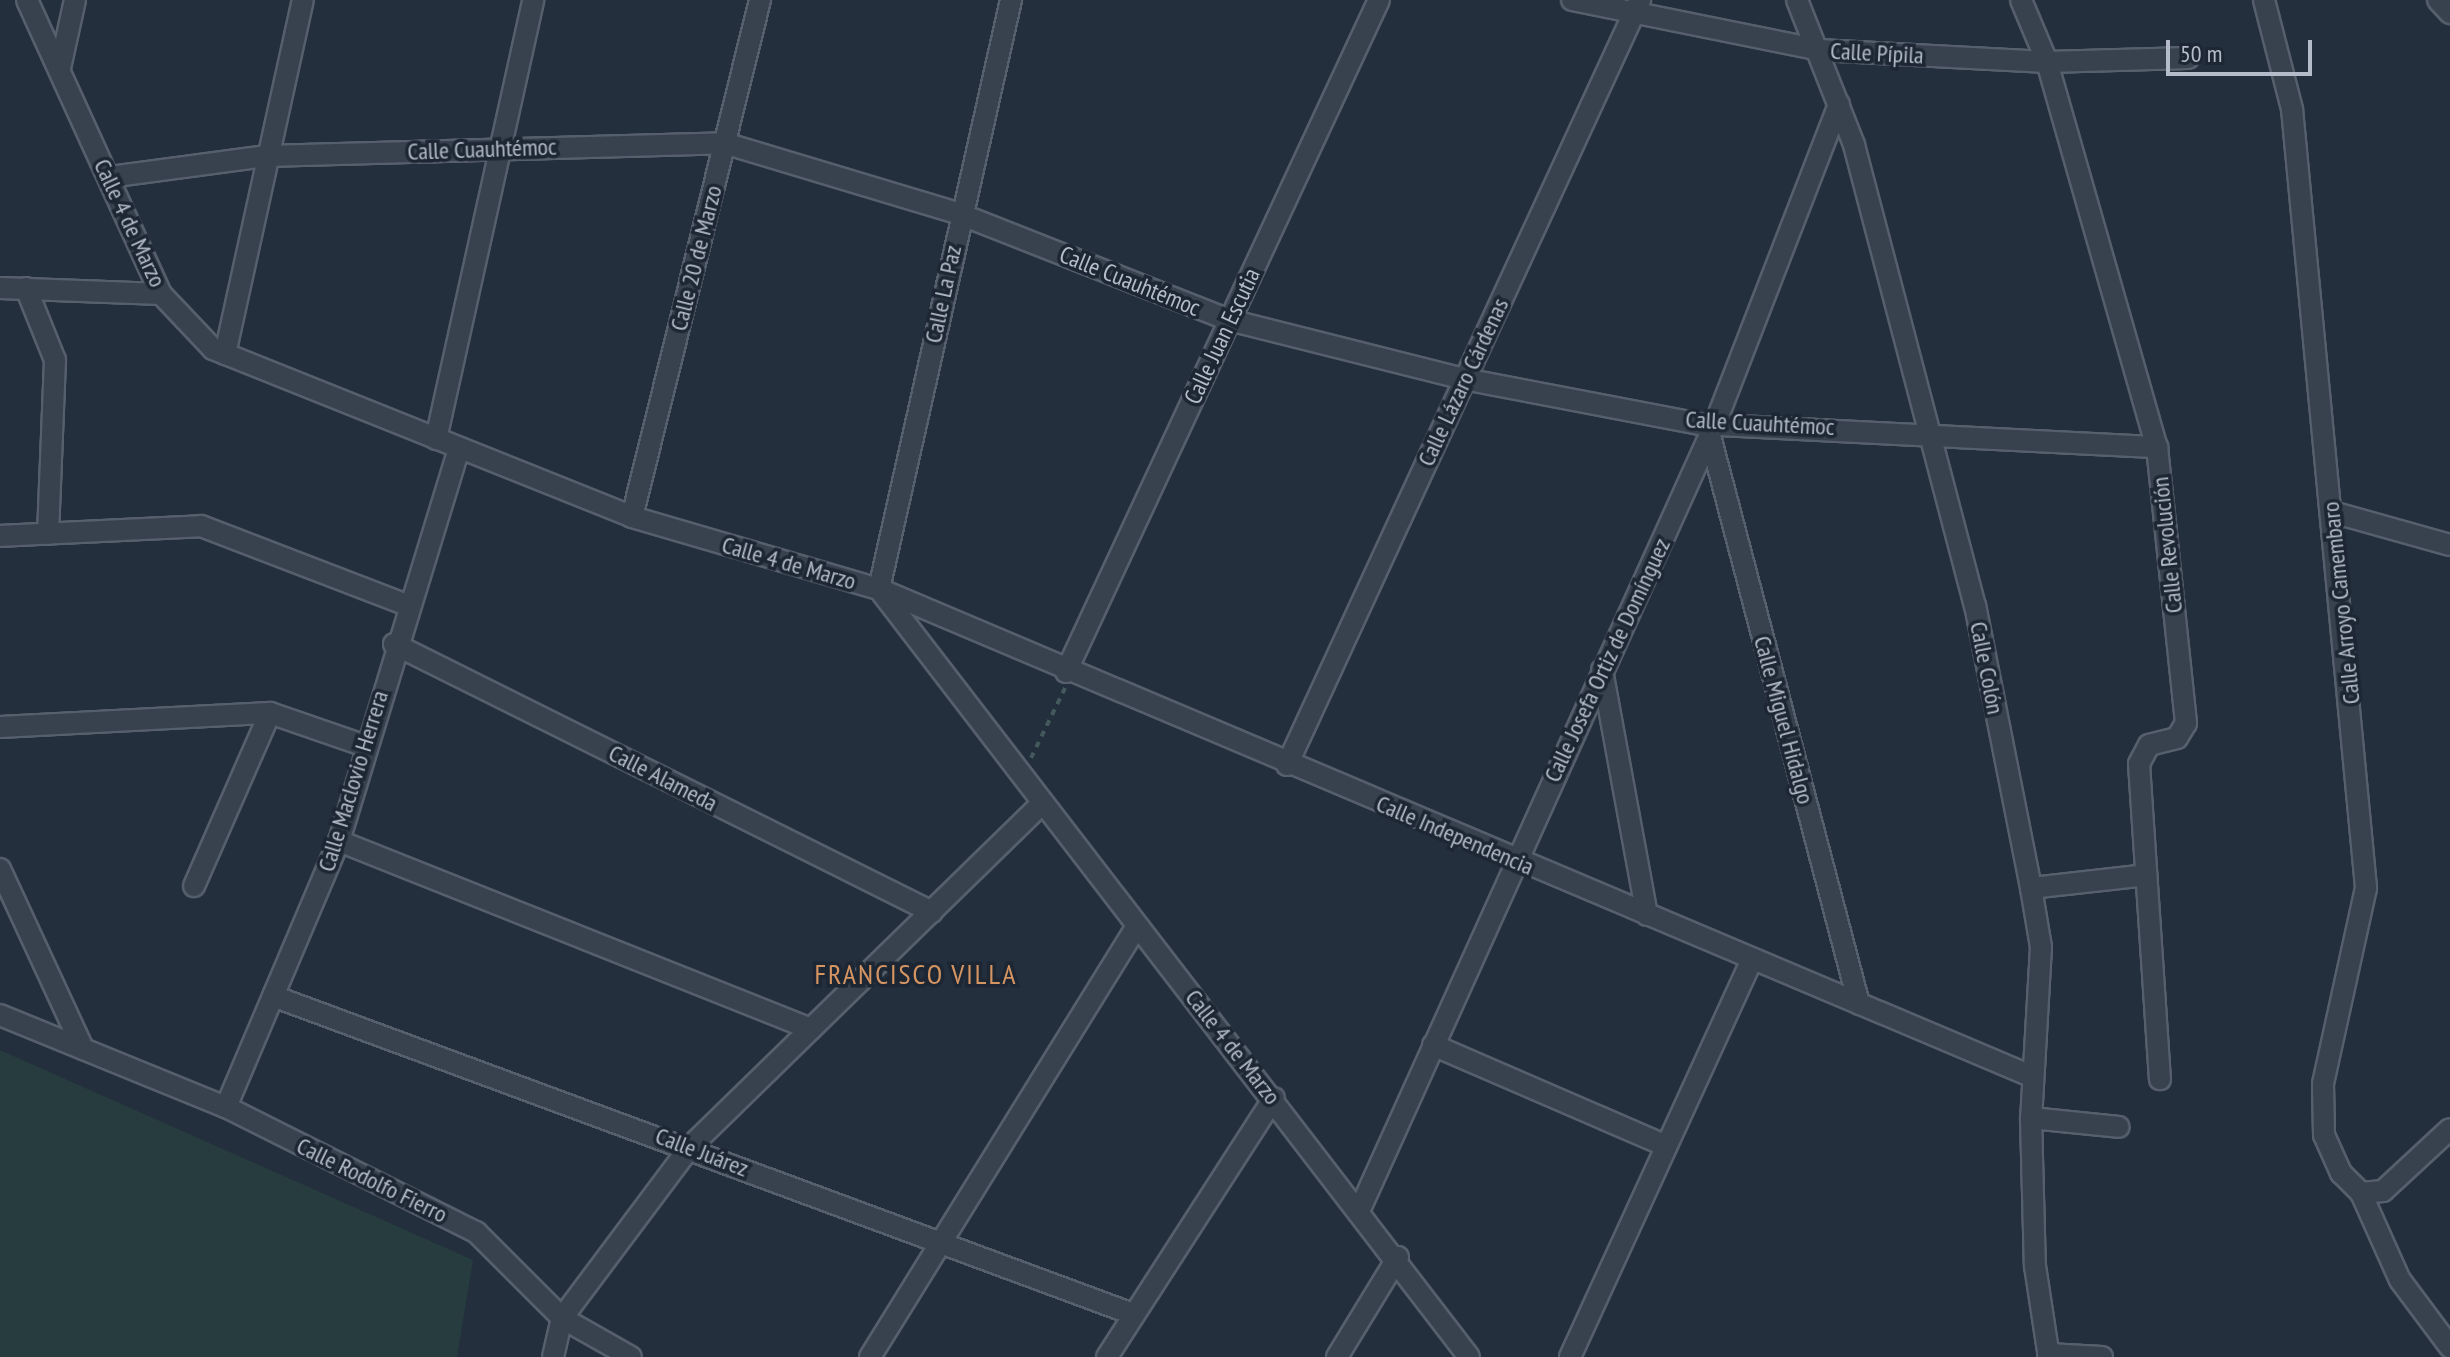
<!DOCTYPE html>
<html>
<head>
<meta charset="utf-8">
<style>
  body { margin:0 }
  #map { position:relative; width:2450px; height:1357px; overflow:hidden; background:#242f3e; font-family:"PT Sans Narrow",sans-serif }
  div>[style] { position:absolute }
  .green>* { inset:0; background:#263c3f }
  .path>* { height:4px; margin-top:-2px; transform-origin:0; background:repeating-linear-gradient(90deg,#44595c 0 6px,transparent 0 12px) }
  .roads { filter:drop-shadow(2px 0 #565f6c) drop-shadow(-2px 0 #565f6c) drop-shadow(0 2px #565f6c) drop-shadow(0 -2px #565f6c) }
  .minor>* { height:20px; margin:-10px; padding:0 10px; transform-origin:10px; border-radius:10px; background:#38414e }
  span { translate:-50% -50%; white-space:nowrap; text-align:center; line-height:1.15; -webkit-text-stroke:7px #1d2633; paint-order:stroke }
  .street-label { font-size:24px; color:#b4bcc9 }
  .quarter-label { font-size:28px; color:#d59563; letter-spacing:2px }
  .scale { position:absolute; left:2166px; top:40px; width:146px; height:36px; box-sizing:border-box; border:4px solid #b4bcc9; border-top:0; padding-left:10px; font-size:24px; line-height:28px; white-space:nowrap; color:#b4bcc9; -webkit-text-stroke:6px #1d2633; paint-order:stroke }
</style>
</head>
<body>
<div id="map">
  <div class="green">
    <i style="clip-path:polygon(0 1050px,473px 1260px,457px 1357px,0 1357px)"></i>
  </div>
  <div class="path">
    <i style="left:1031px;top:758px;width:78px;rotate:-64.1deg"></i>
  </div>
  <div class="roads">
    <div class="minor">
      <i style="left:27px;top:0;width:323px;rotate:65.5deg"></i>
      <i style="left:161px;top:294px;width:76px;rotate:46.6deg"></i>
      <i style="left:213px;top:349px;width:451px;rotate:21.8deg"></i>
      <i style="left:632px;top:517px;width:257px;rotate:16.3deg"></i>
      <i style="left:879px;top:589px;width:1253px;rotate:22.92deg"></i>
      <i style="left:1572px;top:0;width:252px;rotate:11.4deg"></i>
      <i style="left:1819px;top:50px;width:228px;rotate:3deg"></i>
      <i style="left:2047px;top:62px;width:141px;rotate:-1.6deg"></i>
      <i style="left:1797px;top:0;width:156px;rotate:68.5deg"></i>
      <i style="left:1854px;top:145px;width:476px;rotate:75.3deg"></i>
      <i style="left:1975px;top:605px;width:288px;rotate:78.8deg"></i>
      <i style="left:2031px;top:888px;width:60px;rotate:80.4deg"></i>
      <i style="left:2041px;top:947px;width:171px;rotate:93.3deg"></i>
      <i style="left:2031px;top:1118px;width:148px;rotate:88.5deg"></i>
      <i style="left:2035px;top:1266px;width:92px;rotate:81.3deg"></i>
      <i style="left:2021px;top:0;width:67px;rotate:67.2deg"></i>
      <i style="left:2047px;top:62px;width:400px;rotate:74.1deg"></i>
      <i style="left:2157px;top:447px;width:278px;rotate:84deg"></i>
      <i style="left:2186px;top:723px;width:17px;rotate:121deg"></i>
      <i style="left:2177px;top:738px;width:29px;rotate:166deg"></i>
      <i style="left:2149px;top:745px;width:21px;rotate:118deg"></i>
      <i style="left:2139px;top:764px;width:316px;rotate:86.2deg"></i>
      <i style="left:2264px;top:0;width:113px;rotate:75.6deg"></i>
      <i style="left:2292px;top:109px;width:783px;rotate:84.57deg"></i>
      <i style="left:2366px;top:888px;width:201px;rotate:102.4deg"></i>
      <i style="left:2323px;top:1084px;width:51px;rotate:88.9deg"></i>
      <i style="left:2324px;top:1135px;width:42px;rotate:65.9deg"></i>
      <i style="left:2341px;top:1173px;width:28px;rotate:45deg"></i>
      <i style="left:2361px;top:1193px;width:95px;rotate:65.9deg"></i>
      <i style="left:2400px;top:1280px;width:84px;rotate:53.3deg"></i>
      <i style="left:2438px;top:0;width:18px;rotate:47deg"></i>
      <i style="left:60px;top:68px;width:70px;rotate:-77.6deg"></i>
      <i style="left:109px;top:177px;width:159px;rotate:-7.6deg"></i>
      <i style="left:267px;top:156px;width:457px;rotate:-1.6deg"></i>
      <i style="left:724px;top:143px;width:246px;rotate:16.7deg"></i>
      <i style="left:960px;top:214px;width:289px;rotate:21.5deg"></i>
      <i style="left:1229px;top:320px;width:242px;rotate:14.1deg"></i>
      <i style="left:1464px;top:379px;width:240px;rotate:10.8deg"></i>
      <i style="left:1700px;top:424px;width:458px;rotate:2.9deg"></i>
      <i style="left:0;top:288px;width:161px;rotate:2.1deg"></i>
      <i style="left:26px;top:288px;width:78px;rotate:68.1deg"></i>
      <i style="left:55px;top:360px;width:174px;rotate:92.3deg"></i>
      <i style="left:225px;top:354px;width:362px;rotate:-77.6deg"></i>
      <i style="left:1710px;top:436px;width:587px;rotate:75.3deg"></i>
      <i style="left:436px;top:439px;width:450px;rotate:-77.5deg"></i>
      <i style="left:2336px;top:513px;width:118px;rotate:15.7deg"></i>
      <i style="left:632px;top:517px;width:533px;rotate:-76.09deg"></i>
      <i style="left:0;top:536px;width:201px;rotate:-2.8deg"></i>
      <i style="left:201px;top:526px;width:221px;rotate:21deg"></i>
      <i style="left:879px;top:589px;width:604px;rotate:-77.37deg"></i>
      <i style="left:882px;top:593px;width:963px;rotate:52.46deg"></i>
      <i style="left:394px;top:644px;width:601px;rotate:26.48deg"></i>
      <i style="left:1602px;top:670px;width:249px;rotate:79.6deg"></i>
      <i style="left:1066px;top:672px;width:741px;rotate:-65.03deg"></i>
      <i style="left:0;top:727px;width:270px;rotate:-3deg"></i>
      <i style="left:270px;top:713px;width:102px;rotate:19deg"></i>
      <i style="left:1287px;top:765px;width:843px;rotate:-65.23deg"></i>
      <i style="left:339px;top:841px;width:508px;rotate:21.72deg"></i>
      <i style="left:0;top:869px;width:198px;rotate:65.2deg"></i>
      <i style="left:194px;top:886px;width:189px;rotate:-66.3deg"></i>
      <i style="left:2031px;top:888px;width:116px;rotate:-6.4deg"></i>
      <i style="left:273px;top:996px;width:914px;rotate:20.3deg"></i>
      <i style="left:0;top:1015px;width:244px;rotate:22.2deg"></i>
      <i style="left:226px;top:1107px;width:280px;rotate:26.6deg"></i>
      <i style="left:476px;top:1232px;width:122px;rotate:45deg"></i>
      <i style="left:562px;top:1318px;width:79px;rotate:29.5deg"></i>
      <i style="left:1433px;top:1045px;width:254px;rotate:23.4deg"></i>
      <i style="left:226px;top:1107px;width:289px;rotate:-67deg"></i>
      <i style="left:339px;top:841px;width:411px;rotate:-73deg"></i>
      <i style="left:2031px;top:1118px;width:88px;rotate:5.8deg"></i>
      <i style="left:2361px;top:1193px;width:22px;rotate:-5deg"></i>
      <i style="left:2383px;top:1191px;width:91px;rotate:-42.8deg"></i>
      <i style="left:1360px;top:1209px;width:862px;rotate:-65.67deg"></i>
      <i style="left:1715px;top:424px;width:343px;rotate:-68.8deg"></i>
      <i style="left:2048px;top:1354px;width:54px;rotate:3.2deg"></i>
      <i style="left:553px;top:1357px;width:40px;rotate:-77deg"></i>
      <i style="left:562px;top:1318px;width:214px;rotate:-53.2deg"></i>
      <i style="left:690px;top:1147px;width:489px;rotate:-44.3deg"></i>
      <i style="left:870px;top:1357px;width:507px;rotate:-58.22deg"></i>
      <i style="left:1107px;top:1357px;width:308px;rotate:-57.2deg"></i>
      <i style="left:1337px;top:1357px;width:117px;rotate:-58.6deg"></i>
      <i style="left:1570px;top:1357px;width:438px;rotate:-65.4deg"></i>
    </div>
  </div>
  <div class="street-label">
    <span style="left:1877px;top:53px;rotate:3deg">Calle Pípila</span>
    <span style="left:482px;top:149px;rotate:-2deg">Calle Cuauhtémoc</span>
    <span style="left:130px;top:223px;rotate:65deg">Calle 4 de Marzo</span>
    <span style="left:696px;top:258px;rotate:-76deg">Calle 20 de Marzo</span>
    <span style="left:1130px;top:281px;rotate:22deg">Calle Cuauhtémoc</span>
    <span style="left:943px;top:294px;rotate:-78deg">Calle La Paz</span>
    <span style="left:1222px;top:336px;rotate:-65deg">Calle Juan Escutia</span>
    <span style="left:1463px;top:382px;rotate:-65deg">Calle Lázaro Cárdenas</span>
    <span style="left:1760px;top:423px;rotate:3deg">Calle Cuauhtémoc</span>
    <span style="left:2167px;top:545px;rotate:-96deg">Calle Revolución</span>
    <span style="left:789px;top:563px;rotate:16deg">Calle 4 de Marzo</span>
    <span style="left:2341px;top:603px;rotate:-96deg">Calle Arroyo Camembaro</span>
    <span style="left:1607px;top:660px;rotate:-65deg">Calle Josefa Ortiz de Domínguez</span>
    <span style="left:1987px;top:668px;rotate:79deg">Calle Colón</span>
    <span style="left:1784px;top:720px;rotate:75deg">Calle Miguel Hidalgo</span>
    <span style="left:663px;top:778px;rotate:27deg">Calle Alameda</span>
    <span style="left:353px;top:781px;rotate:-73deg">Calle Maclovio Herrera</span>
    <span style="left:1455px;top:835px;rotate:23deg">Calle Independencia</span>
    <span style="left:1233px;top:1047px;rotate:52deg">Calle 4 de Marzo</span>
    <span style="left:702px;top:1152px;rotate:21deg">Calle Juárez</span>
    <span style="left:372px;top:1180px;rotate:26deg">Calle Rodolfo Fierro</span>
  </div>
  <div class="quarter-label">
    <span style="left:916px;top:974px">FRANCISCO VILLA</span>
  </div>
  <div class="scale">50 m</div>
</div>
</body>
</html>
